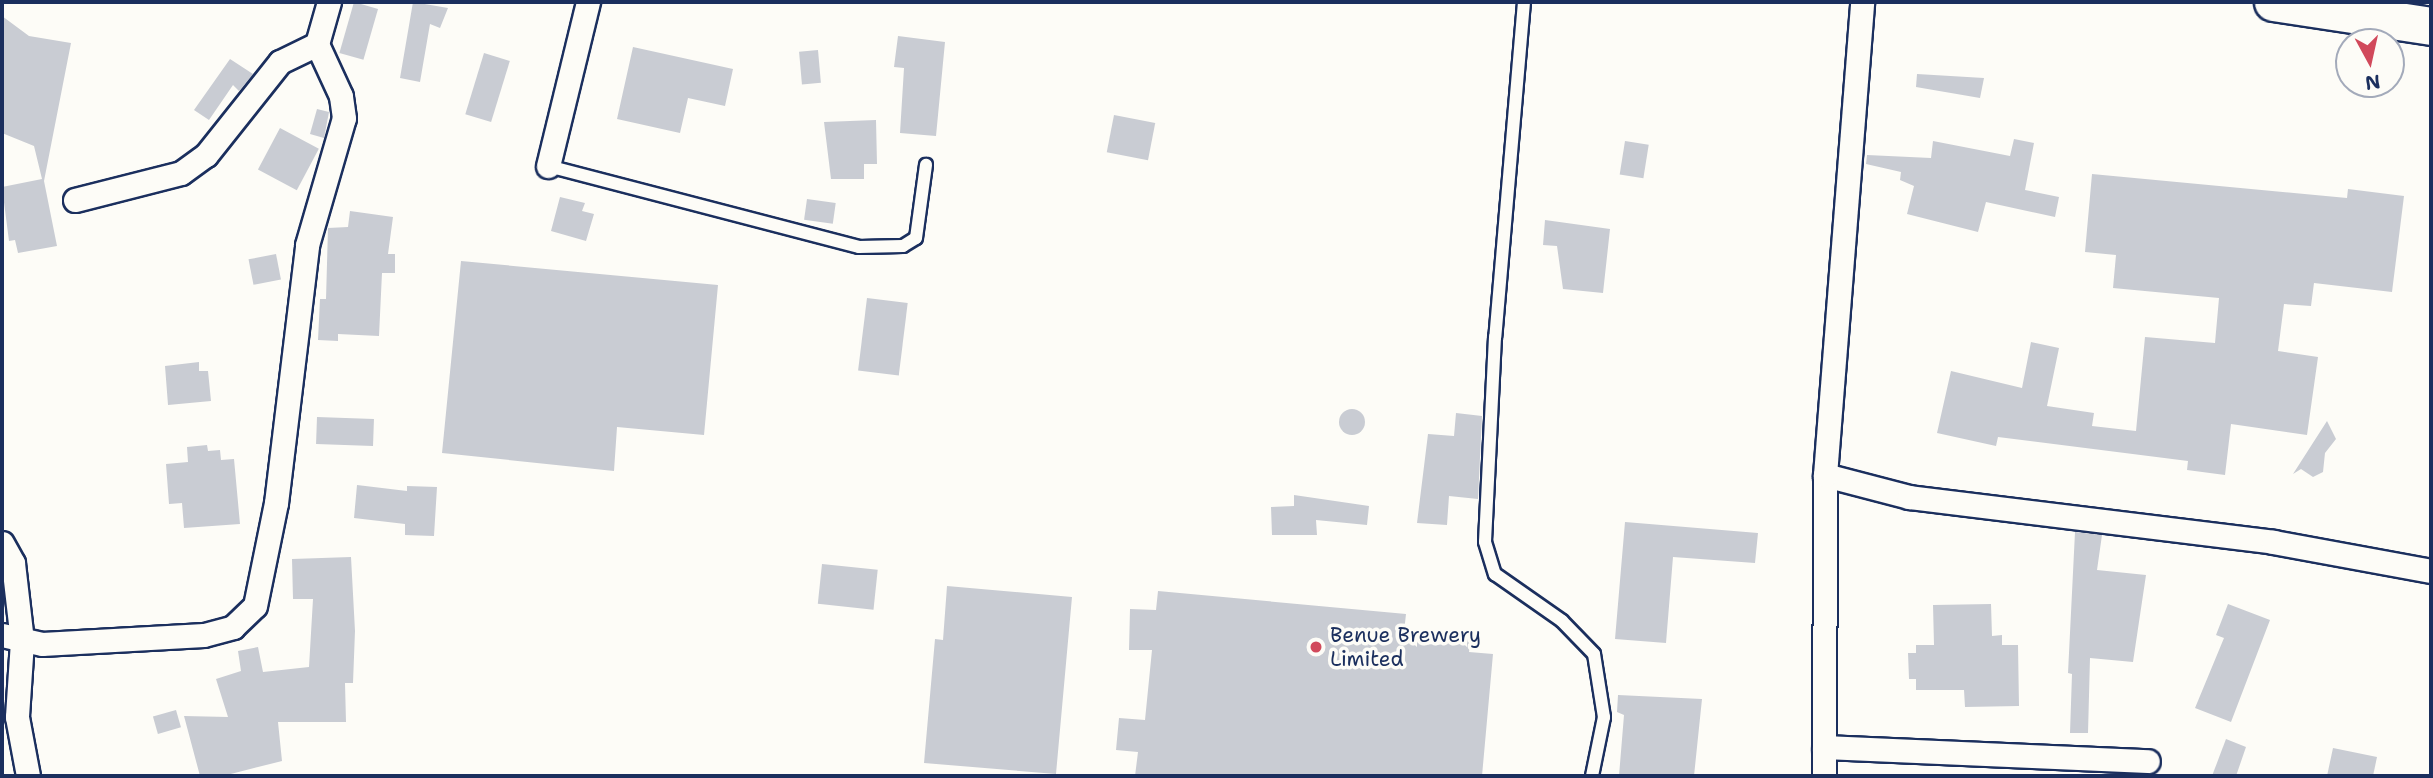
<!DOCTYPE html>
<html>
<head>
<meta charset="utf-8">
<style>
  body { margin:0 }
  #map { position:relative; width:2433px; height:778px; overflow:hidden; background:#fdfcf7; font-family:"Shantell Sans",sans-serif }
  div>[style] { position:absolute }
  .building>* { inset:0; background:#c9ccd3; transform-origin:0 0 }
  .round { border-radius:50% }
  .roads { filter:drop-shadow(2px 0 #1b2f5e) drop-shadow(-2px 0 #1b2f5e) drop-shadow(0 2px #1b2f5e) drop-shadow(0 -2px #1b2f5e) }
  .lane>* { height:12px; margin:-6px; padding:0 6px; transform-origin:6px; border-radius:6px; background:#fdfcf7 }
  .street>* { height:23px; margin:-11.5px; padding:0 11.5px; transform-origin:11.5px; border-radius:11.5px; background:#fdfcf7 }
  .primary>* { height:37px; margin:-18.5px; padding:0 18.5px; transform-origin:18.5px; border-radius:18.5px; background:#fdfcf7 }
  .dots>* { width:19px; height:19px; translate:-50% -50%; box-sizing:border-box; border:4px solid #fdfcf7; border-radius:50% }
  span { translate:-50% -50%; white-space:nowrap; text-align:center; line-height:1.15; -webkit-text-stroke:7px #fdfcf7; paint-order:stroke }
  .poi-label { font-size:21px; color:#1b2f5e }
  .left { translate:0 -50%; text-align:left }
  .frame { position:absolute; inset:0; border:4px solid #1b2f5e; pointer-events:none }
  .north { position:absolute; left:2335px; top:28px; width:70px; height:70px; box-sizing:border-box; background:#fdfcf7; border:2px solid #a3aaba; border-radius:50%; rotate:172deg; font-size:19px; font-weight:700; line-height:28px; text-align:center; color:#1b2f5e }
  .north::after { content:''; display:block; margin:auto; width:24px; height:32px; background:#d1495b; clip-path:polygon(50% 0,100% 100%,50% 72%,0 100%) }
</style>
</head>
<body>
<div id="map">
  <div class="building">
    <i style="left:354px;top:2px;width:25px;height:53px;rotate:16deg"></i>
    <i style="clip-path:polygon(413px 2px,448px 8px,440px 28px,430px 24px,420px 82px,400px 78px)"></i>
    <i style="clip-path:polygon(2px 16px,29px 36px,71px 43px,44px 181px,57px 246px,18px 253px,15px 240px,9px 241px,2px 187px,42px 179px,34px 146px,2px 133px)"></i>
    <i style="clip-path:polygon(898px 36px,945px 42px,936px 136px,900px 133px,904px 68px,894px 67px)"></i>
    <i style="clip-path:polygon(633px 47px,733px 69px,725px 106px,688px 98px,680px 133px,617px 119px)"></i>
    <i style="left:818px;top:50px;width:33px;height:19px;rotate:85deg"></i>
    <i style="left:484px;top:53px;width:27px;height:64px;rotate:17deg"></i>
    <i style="clip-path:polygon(230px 59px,253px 74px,239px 91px,233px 85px,209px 120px,194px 110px)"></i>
    <i style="clip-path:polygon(1917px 74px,1984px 78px,1980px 98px,1916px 87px)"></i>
    <i style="clip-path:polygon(317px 109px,329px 112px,324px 138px,310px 134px)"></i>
    <i style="left:1114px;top:115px;width:42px;height:38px;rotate:11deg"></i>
    <i style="clip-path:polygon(876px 120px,877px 164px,864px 164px,864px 179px,831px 179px,824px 122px)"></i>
    <i style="left:280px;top:128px;width:44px;height:47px;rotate:28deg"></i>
    <i style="clip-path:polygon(2014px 139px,2034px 143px,2025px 190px,2059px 197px,2055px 217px,1986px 202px,1978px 232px,1907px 214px,1914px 186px,1900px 180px,1901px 172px,1866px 164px,1867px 155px,1931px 158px,1933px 141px,2010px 156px)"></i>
    <i style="left:1625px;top:141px;width:24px;height:34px;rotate:9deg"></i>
    <i style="clip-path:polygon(2092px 174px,2347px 198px,2348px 189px,2404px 196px,2392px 292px,2314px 283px,2311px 306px,2284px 304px,2278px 351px,2318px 357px,2307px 435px,2231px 424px,2225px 475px,2187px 470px,2188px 461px,1998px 437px,1996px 446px,1937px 433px,1951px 371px,2022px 388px,2031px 342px,2059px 348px,2047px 406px,2094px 413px,2092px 426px,2136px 431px,2145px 337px,2215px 343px,2219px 298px,2113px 288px,2116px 255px,2085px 252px)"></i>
    <i style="clip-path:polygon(560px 197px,585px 203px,582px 211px,594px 214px,586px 241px,551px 231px)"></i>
    <i style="left:807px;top:199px;width:29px;height:21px;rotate:8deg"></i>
    <i style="clip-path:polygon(350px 211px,393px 217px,388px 254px,395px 254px,395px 273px,382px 273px,379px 336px,338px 334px,338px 341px,318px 340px,320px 299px,326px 299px,328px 228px,348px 227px)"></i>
    <i style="clip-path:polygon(1545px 220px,1610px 229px,1603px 293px,1563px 289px,1557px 246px,1543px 245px)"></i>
    <i style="left:276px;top:254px;width:26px;height:28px;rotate:79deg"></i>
    <i style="clip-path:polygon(461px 261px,718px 285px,704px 435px,617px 427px,614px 471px,442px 453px)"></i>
    <i style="left:867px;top:298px;width:41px;height:73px;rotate:7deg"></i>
    <i style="clip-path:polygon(199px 362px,199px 371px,208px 371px,211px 401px,168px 405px,165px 366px)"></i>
    <i class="round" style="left:1339px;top:409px;width:26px;height:26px"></i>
    <i style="clip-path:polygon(1456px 413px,1482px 416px,1478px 499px,1449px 496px,1447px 525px,1417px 523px,1428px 434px,1454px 436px)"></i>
    <i style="left:317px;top:417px;width:57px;height:27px;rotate:2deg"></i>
    <i style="clip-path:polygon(2327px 421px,2336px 439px,2325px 453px,2323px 472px,2313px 477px,2301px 469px,2293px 474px)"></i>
    <i style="clip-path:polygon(207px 445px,208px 451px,220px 450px,221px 460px,234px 459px,240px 524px,184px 528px,182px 503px,169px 504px,166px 464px,188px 462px,187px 447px)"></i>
    <i style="clip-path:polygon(357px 485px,407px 491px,407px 486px,437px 487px,434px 536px,405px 535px,405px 524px,354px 518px)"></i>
    <i style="clip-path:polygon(1294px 495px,1369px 506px,1367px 525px,1316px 520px,1317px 535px,1272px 535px,1271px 507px,1294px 506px)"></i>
    <i style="clip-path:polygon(1625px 522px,1758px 533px,1755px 563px,1673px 557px,1666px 643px,1615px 639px)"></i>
    <i style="clip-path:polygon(2075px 532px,2102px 535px,2097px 570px,2146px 575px,2133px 662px,2090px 658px,2088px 733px,2070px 733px,2072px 674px,2068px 673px)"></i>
    <i style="clip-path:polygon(351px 557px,355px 631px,353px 683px,345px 683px,346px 722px,278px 722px,282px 761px,223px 776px,200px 776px,184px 716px,228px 717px,216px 679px,241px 671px,238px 651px,258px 647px,263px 672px,309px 667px,313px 599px,293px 599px,292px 559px)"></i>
    <i style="left:822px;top:564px;width:56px;height:40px;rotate:6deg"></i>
    <i style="clip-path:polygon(947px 586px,1072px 597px,1056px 774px,924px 763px,935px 639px,943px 640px)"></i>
    <i style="clip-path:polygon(1158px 591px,1406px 614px,1404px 632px,1471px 638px,1469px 652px,1493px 654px,1482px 776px,1135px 776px,1138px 752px,1116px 750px,1119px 718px,1145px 720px,1152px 650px,1129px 650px,1130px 609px,1156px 610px)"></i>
    <i style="clip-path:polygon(1991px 604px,1992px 636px,2002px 635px,2002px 645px,2018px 645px,2019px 706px,1965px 707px,1964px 690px,1916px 690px,1916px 679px,1909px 679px,1908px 653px,1916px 653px,1916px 645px,1934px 645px,1933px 605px)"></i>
    <i style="clip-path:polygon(2228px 604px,2270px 620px,2231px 722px,2195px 708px,2224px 638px,2216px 635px)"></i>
    <i style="clip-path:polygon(1618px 695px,1702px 699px,1694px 776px,1619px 776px,1624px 715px,1617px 712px)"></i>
    <i style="left:176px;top:710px;width:18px;height:24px;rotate:74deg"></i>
    <i style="clip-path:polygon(2226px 739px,2246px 747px,2236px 776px,2212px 776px)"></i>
    <i style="clip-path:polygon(2333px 748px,2377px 757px,2373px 776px,2327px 776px)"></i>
  </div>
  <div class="roads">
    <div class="lane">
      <i style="left:1524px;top:2px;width:336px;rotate:94.9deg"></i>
      <i style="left:1495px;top:337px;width:205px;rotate:92.8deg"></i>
      <i style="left:1485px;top:542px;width:34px;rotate:73deg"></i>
      <i style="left:1495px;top:574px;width:82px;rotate:35deg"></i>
      <i style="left:1562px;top:621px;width:46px;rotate:45.9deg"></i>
      <i style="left:1594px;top:654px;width:64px;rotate:81deg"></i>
      <i style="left:1604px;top:717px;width:60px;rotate:101.5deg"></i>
      <i style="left:548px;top:166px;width:321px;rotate:14.6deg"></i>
      <i style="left:859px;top:247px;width:44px;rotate:-1.3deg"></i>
      <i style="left:903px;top:246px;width:15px;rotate:-32deg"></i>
      <i style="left:916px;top:238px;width:74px;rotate:-82.2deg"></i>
    </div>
    <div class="street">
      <i style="left:548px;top:166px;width:169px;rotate:-76.3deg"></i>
      <i style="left:75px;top:200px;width:109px;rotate:-14.3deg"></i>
      <i style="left:181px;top:173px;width:31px;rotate:-36deg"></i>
      <i style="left:206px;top:155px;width:119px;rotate:-51.5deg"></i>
      <i style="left:280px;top:62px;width:41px;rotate:-25.9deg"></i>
      <i style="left:1825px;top:475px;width:87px;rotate:14.7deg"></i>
      <i style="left:1909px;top:497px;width:367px;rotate:7deg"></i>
      <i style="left:2273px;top:542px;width:161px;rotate:10.4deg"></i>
      <i style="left:2px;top:543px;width:23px;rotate:61deg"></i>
      <i style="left:13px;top:563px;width:79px;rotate:83.4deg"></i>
      <i style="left:22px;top:641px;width:76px;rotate:93.8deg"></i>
      <i style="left:17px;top:717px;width:60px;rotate:79.4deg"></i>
      <i style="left:2px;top:635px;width:41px;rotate:12.7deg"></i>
      <i style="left:42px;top:644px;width:162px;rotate:-3.2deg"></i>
      <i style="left:204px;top:635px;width:30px;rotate:-15deg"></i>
      <i style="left:233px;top:627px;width:30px;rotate:-44deg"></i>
      <i style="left:255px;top:606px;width:105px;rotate:-78.5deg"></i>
      <i style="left:276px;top:503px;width:260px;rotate:-83.1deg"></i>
      <i style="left:307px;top:245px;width:132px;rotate:-73.8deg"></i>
      <i style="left:344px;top:118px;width:22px;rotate:-98deg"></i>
      <i style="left:341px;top:96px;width:57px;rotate:-114.8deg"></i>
      <i style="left:317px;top:44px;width:44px;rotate:-74.1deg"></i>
      <i style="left:1824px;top:747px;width:324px;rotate:2.5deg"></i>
      <i style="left:1824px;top:776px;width:301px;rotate:-89.8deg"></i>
      <i style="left:1825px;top:475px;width:474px;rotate:-85.5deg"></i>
    </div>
    <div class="primary">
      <i style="left:2273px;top:2px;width:160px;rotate:8.6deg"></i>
    </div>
  </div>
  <div class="dots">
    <i style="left:1316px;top:647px;background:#d1495b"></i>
  </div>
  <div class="poi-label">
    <span class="left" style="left:1330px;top:647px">Benue Brewery<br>Limited</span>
  </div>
  <div class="frame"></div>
  <div class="north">N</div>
</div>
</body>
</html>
